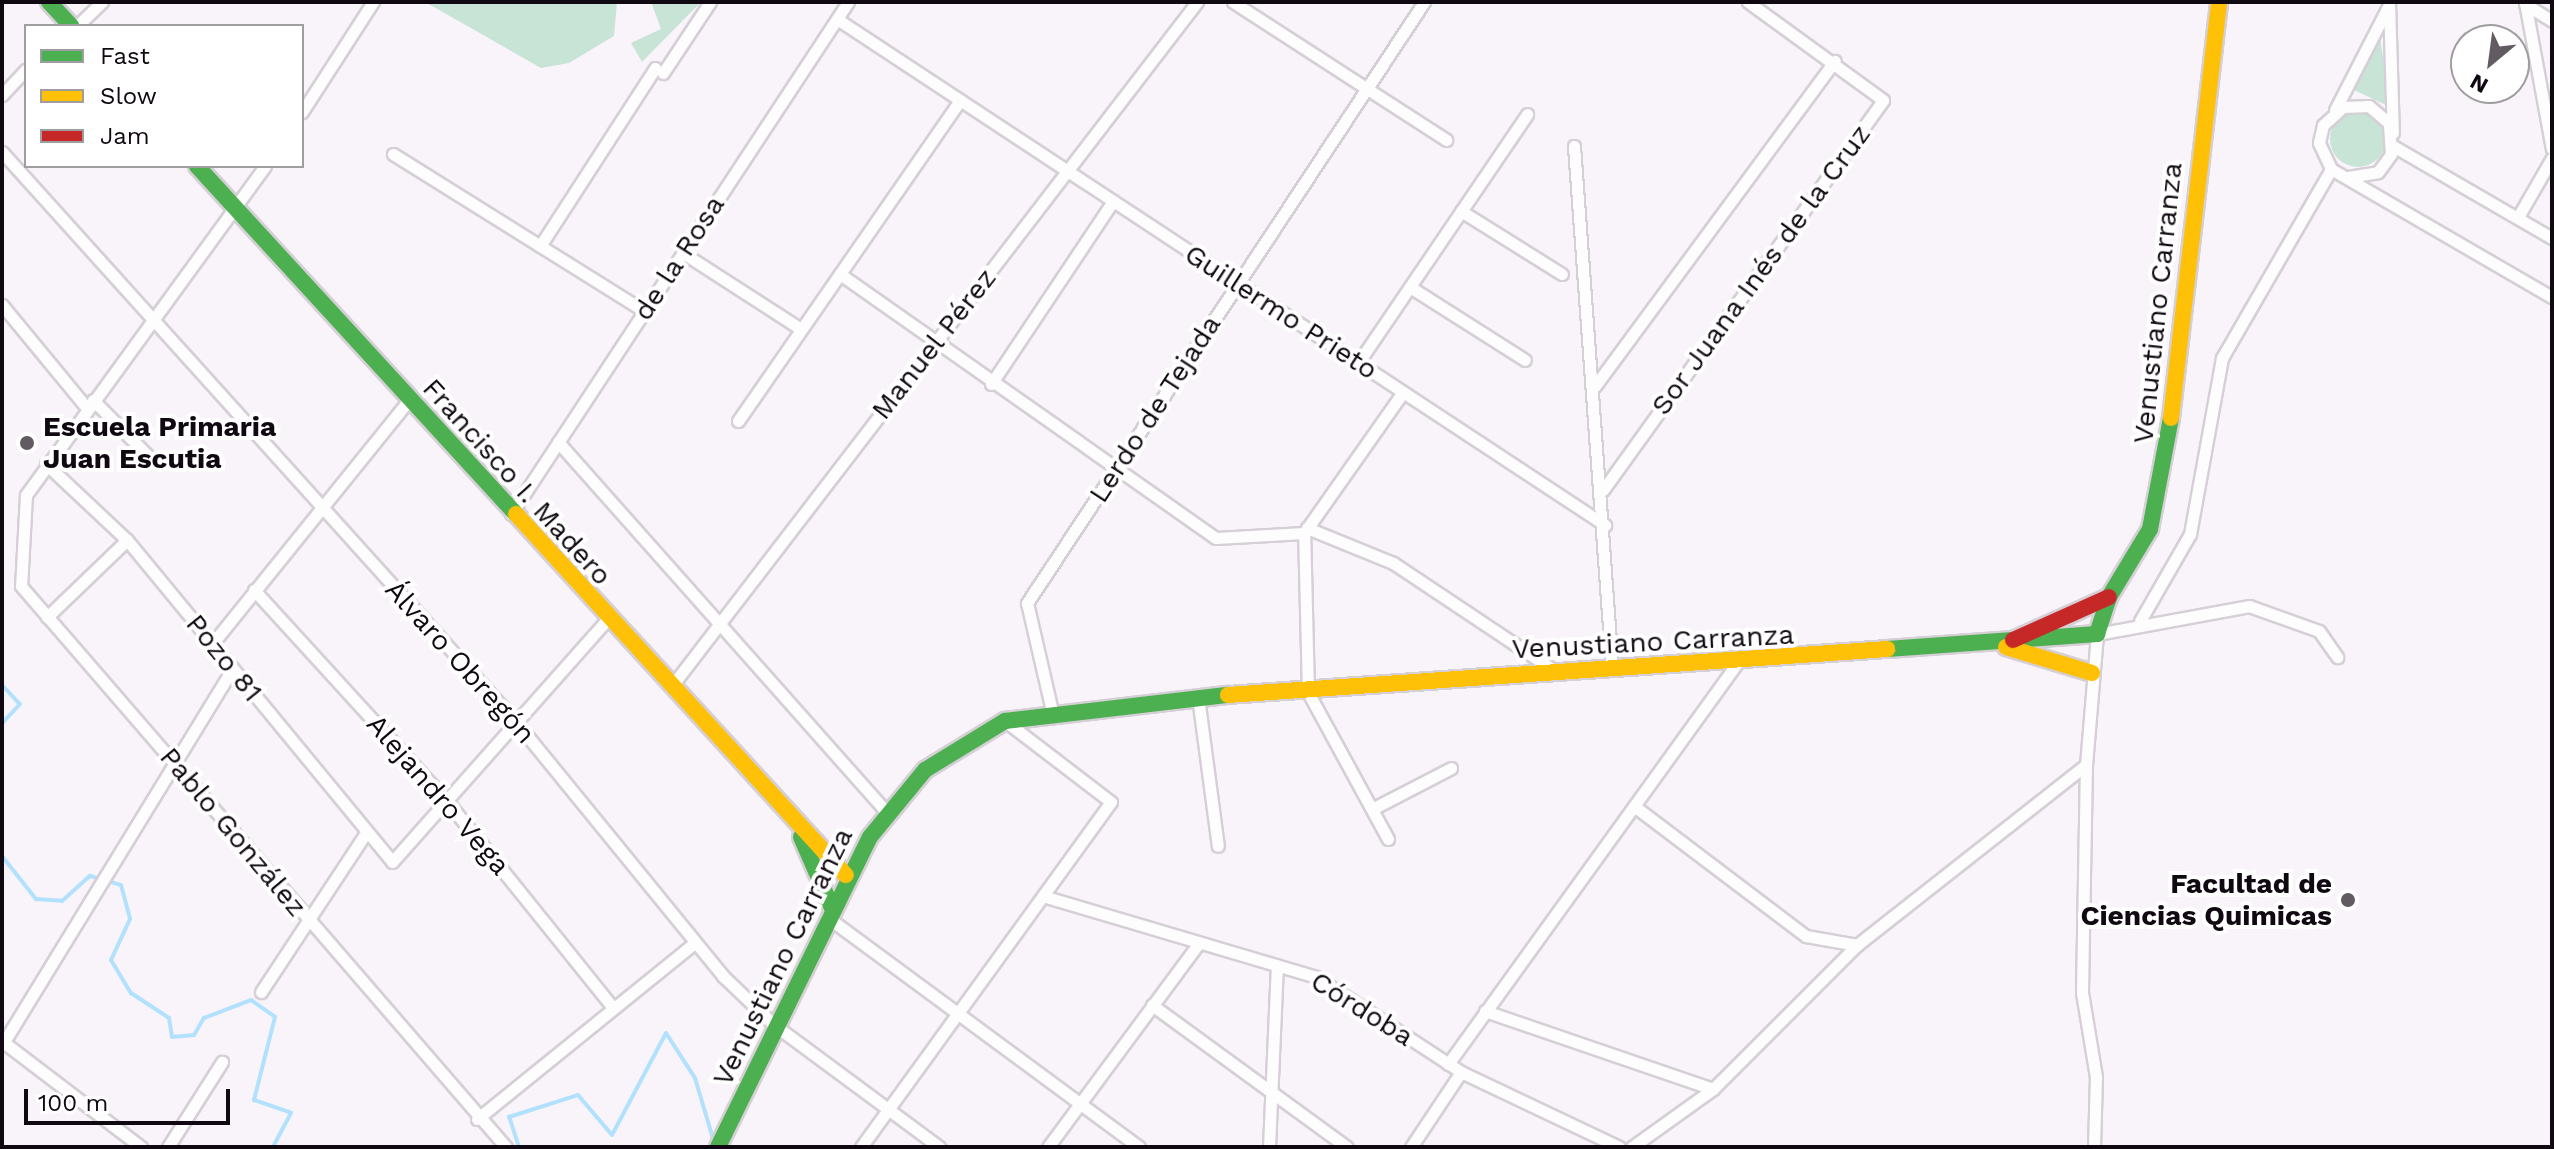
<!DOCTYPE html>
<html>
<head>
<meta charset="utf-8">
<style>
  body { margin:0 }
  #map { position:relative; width:2554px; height:1149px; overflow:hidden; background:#f9f4f9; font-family:"Work Sans",sans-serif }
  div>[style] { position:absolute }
  .green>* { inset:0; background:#c8e4d7 }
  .round { border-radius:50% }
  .stream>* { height:4px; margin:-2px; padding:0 2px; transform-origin:2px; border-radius:2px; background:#b2e1fd }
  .roads { filter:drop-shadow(2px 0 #d5cfd6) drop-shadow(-2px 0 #d5cfd6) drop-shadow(0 2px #d5cfd6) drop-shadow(0 -2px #d5cfd6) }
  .street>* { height:11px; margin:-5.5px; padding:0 5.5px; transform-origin:5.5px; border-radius:5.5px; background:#fefdfe }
  .fast>* { height:16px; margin:-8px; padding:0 8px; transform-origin:8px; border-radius:8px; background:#4caf50 }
  .slow>* { height:16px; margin:-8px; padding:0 8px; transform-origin:8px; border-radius:8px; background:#ffc107 }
  .jam>* { height:16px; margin:-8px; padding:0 8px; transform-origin:8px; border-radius:8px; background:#c62828 }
  .dots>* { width:22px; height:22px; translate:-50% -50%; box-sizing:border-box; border:4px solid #fff; border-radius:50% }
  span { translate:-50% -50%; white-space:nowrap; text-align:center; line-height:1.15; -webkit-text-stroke:8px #fff; paint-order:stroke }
  .street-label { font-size:28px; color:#100911 }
  .poi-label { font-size:28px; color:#100911; font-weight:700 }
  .left { translate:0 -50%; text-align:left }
  .right { translate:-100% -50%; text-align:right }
  .frame { position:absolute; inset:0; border:4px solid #100911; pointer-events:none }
  .legend { position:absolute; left:24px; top:24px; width:280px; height:144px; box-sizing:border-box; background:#fff; border:2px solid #9f9da0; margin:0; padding:10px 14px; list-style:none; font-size:24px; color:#100911 }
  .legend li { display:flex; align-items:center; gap:16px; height:40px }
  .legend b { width:40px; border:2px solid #9f9da0 }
  .north { position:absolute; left:2450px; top:24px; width:80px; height:80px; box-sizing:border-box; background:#fff; border:2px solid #9f9da0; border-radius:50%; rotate:209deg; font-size:22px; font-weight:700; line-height:32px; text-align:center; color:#100911 }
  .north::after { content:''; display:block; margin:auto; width:28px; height:36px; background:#625b62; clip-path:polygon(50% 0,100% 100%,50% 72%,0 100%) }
  .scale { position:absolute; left:24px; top:1089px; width:206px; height:36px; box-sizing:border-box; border:4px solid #100911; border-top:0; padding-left:10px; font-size:24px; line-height:28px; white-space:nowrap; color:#100911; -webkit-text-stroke:6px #fff; paint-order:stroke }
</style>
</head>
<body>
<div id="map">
  <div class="green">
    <i style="clip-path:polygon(425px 2px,617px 2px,614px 36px,569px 63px,541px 68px)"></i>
    <i style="clip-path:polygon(651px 2px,701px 2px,642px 62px,631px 43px,661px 29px)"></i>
    <i style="clip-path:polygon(2380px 37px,2390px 105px,2388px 106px,2354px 90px)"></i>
    <i class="round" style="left:2330px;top:111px;width:56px;height:56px"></i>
  </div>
  <div class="stream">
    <i style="left:2px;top:685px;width:26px;rotate:47deg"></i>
    <i style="left:20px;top:704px;width:26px;rotate:133deg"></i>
    <i style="left:2px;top:856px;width:55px;rotate:51.7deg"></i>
    <i style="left:36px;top:899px;width:26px;rotate:4deg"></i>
    <i style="left:62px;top:901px;width:38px;rotate:-42deg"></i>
    <i style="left:90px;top:876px;width:32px;rotate:16deg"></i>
    <i style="left:121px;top:885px;width:35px;rotate:75deg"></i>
    <i style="left:130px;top:919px;width:45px;rotate:114.9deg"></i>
    <i style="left:111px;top:960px;width:39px;rotate:59deg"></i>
    <i style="left:131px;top:993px;width:45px;rotate:33.3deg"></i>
    <i style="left:169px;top:1018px;width:19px;rotate:81deg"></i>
    <i style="left:172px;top:1037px;width:22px;rotate:-5deg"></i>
    <i style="left:194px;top:1035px;width:20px;rotate:-60deg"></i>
    <i style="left:204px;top:1018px;width:50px;rotate:-21deg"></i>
    <i style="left:251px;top:1000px;width:29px;rotate:35deg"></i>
    <i style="left:275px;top:1017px;width:86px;rotate:104.2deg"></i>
    <i style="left:254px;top:1100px;width:39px;rotate:19deg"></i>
    <i style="left:291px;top:1113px;width:38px;rotate:118deg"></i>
    <i style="left:390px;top:1147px;width:21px"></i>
    <i style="left:519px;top:1147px;width:32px;rotate:-108deg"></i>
    <i style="left:509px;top:1117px;width:72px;rotate:-17.7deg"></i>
    <i style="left:578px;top:1095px;width:52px;rotate:49.6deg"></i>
    <i style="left:612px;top:1135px;width:115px;rotate:-62.1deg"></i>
    <i style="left:666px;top:1033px;width:54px;rotate:57.2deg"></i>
    <i style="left:695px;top:1078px;width:67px;rotate:73.5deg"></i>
  </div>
  <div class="roads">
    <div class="street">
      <i style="left:1233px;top:2px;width:254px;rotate:32.9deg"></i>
      <i style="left:2389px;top:2px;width:131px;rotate:88.3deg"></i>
      <i style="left:2525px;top:2px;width:149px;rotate:79.6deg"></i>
      <i style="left:2525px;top:4px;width:32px;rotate:32deg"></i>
      <i style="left:837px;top:19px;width:920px;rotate:33.38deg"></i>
      <i style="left:77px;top:26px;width:35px;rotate:-44deg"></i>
      <i style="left:663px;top:73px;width:85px;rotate:-56.5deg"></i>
      <i style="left:2px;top:95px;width:35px;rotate:-47deg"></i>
      <i style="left:2335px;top:110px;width:118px;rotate:-62.8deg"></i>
      <i style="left:302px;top:112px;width:131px;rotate:-57.2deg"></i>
      <i style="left:1574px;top:146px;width:524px;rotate:85.84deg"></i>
      <i style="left:2393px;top:146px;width:184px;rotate:30.1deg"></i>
      <i style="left:2px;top:152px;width:768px;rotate:47.96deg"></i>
      <i style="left:516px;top:722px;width:328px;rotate:50.8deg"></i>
      <i style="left:723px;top:976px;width:69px;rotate:43.8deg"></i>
      <i style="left:773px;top:1024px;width:207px;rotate:36.5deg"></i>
      <i style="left:393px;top:154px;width:296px;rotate:32deg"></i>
      <i style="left:265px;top:166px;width:407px;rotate:126deg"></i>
      <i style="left:26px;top:495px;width:91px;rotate:93.1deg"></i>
      <i style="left:21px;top:586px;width:742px;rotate:49.16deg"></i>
      <i style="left:2348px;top:177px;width:30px;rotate:-9deg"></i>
      <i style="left:2378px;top:172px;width:22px;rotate:-54deg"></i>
      <i style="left:2391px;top:154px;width:31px;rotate:-94deg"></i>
      <i style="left:2389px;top:123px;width:26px;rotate:-140deg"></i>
      <i style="left:2369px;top:106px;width:26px;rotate:178deg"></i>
      <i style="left:2343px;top:107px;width:27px;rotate:138deg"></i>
      <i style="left:2323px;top:125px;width:18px;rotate:103deg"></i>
      <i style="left:2319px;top:143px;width:29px;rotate:65deg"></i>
      <i style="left:2331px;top:169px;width:255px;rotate:30.1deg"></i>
      <i style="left:1461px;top:211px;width:119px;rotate:32deg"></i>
      <i style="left:2518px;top:217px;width:68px;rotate:-60deg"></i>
      <i style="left:540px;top:246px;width:212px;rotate:-57.1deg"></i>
      <i style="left:683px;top:253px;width:140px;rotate:32.8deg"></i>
      <i style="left:840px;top:274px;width:459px;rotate:35.1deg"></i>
      <i style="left:1216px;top:538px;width:88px;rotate:-3.3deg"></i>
      <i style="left:1410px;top:287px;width:136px;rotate:32.4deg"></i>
      <i style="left:2px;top:305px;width:134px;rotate:50.5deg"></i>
      <i style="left:1358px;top:363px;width:301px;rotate:-55.8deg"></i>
      <i style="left:991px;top:384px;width:220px;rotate:-56.3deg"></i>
      <i style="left:1595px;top:386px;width:404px;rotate:-53.6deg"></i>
      <i style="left:93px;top:400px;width:83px;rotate:45.5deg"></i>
      <i style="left:738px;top:421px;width:390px;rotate:-55.3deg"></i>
      <i style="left:558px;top:442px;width:496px;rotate:48.4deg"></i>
      <i style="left:46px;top:464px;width:111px;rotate:43.2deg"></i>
      <i style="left:127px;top:540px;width:417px;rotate:50.5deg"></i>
      <i style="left:392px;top:862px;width:325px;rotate:-48.4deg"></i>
      <i style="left:1603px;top:490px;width:480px;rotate:-54.3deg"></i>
      <i style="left:1883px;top:100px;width:167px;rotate:-144deg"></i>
      <i style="left:511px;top:514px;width:613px;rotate:-56.65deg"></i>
      <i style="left:1307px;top:528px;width:93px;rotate:22.1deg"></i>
      <i style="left:1393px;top:563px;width:198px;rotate:33.7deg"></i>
      <i style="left:254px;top:590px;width:285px;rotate:47.6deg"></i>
      <i style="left:446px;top:800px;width:267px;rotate:51.2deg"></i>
      <i style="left:47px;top:617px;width:111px;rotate:-43.9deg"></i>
      <i style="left:2140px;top:621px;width:100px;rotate:-60.1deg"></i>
      <i style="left:2190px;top:534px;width:179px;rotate:-79.7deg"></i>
      <i style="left:2222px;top:358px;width:218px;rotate:-60deg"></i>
      <i style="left:212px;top:644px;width:312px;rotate:-51.1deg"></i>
      <i style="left:671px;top:687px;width:864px;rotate:-52.48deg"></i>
      <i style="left:1198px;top:697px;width:150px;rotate:82.4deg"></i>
      <i style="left:1052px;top:711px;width:111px;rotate:-103deg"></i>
      <i style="left:1027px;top:603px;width:720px;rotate:-56.55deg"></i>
      <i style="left:1634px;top:806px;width:216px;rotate:37.1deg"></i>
      <i style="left:1806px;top:936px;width:52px;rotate:10deg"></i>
      <i style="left:1372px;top:809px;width:89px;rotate:-27.4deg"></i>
      <i style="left:1388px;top:839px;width:167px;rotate:-118.6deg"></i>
      <i style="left:1308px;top:692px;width:159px;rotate:-91.4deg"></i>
      <i style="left:1304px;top:533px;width:172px;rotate:-54.9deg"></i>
      <i style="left:1043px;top:896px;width:285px;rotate:16.5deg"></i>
      <i style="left:1316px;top:977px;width:173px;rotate:33.2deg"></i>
      <i style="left:1461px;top:1072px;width:175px;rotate:25.4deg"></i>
      <i style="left:827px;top:917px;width:388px;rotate:36.4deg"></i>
      <i style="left:261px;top:992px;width:191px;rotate:-56.6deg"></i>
      <i style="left:1152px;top:1005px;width:241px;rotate:36.1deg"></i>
      <i style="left:1485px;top:1011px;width:241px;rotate:18.9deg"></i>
      <i style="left:2px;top:1041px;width:175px;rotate:37.3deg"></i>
      <i style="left:2px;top:1045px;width:441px;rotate:-58.5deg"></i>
      <i style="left:1448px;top:1064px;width:493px;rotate:-54.2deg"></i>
      <i style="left:477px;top:1119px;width:279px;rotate:-39deg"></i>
      <i style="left:168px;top:1147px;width:101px;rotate:-57.6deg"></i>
      <i style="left:861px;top:1147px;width:426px;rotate:-54.1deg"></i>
      <i style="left:1111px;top:802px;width:133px;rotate:-142.6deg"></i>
      <i style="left:1048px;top:1147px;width:254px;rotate:-53.5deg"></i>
      <i style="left:1269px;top:1147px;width:182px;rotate:-87.5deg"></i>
      <i style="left:1411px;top:1147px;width:90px;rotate:-56.3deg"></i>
      <i style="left:1632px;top:1147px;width:100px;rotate:-35.6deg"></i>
      <i style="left:1713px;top:1089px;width:204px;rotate:-45deg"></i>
      <i style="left:1857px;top:945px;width:291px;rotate:-38.2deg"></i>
      <i style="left:2094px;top:1147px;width:70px;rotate:-88.4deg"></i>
      <i style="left:2096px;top:1077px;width:86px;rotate:-99.4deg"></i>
      <i style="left:2082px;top:992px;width:227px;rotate:-89deg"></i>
      <i style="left:2086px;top:765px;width:131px;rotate:-85.2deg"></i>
      <i style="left:2097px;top:634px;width:155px;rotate:-10.4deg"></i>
      <i style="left:2249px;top:606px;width:74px;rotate:19.7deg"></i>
      <i style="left:2319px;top:631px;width:32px;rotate:55deg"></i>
    </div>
    <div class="fast">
      <i style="left:49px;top:2px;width:33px;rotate:47deg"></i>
      <i style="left:197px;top:166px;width:472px;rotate:47.5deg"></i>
      <i style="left:1887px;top:649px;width:211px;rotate:-4.1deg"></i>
      <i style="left:2097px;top:634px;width:39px;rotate:-72deg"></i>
      <i style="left:2109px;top:597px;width:79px;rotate:-58.9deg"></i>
      <i style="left:2150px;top:529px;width:113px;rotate:-79.3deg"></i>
      <i style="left:801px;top:837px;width:77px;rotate:66.4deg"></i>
      <i style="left:718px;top:1147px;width:345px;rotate:-63.9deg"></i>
      <i style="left:870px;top:837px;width:87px;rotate:-50.6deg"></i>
      <i style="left:925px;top:770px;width:94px;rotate:-31.5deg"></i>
      <i style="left:1005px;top:721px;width:225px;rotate:-6.7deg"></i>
    </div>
    <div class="slow">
      <i style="left:2171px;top:418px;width:419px;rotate:-83.4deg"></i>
      <i style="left:516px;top:514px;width:489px;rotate:47.6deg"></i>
      <i style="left:2006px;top:647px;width:90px;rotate:16.8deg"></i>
      <i style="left:1228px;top:695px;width:661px;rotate:-3.99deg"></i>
    </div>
    <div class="jam">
      <i style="left:2013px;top:640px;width:105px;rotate:-24.1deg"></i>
    </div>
  </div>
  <div class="dots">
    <i style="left:27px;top:443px;background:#625b62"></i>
    <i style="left:2348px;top:900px;background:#625b62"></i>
  </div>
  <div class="street-label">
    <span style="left:679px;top:258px;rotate:-57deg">de la Rosa</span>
    <span style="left:1761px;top:270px;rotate:-54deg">Sor Juana Inés de la Cruz</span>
    <span style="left:2158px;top:303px;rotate:-84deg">Venustiano Carranza</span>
    <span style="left:1281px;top:312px;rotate:33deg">Guillermo Prieto</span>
    <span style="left:934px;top:344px;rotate:-52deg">Manuel Pérez</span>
    <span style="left:1155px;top:409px;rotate:-57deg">Lerdo de Tejada</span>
    <span style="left:517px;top:482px;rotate:48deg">Francisco I. Madero</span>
    <span style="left:1653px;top:642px;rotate:-3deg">Venustiano Carranza</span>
    <span style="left:224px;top:658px;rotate:51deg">Pozo 81</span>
    <span style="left:460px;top:662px;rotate:48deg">Álvaro Obregón</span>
    <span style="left:438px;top:795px;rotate:49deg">Alejandro Vega</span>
    <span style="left:233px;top:832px;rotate:50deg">Pablo González</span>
    <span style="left:783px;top:957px;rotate:-64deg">Venustiano Carranza</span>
    <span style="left:1362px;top:1009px;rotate:32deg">Córdoba</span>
  </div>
  <div class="poi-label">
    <span class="left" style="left:43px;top:443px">Escuela Primaria<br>Juan Escutia</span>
    <span class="right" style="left:2332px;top:900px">Facultad de<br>Ciencias Quimicas</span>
  </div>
  <div class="frame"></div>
  <ul class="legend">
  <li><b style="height:10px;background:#4caf50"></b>Fast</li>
  <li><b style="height:10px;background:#ffc107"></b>Slow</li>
  <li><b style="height:10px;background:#c62828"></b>Jam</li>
  </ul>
  <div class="north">N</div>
  <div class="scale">100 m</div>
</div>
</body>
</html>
